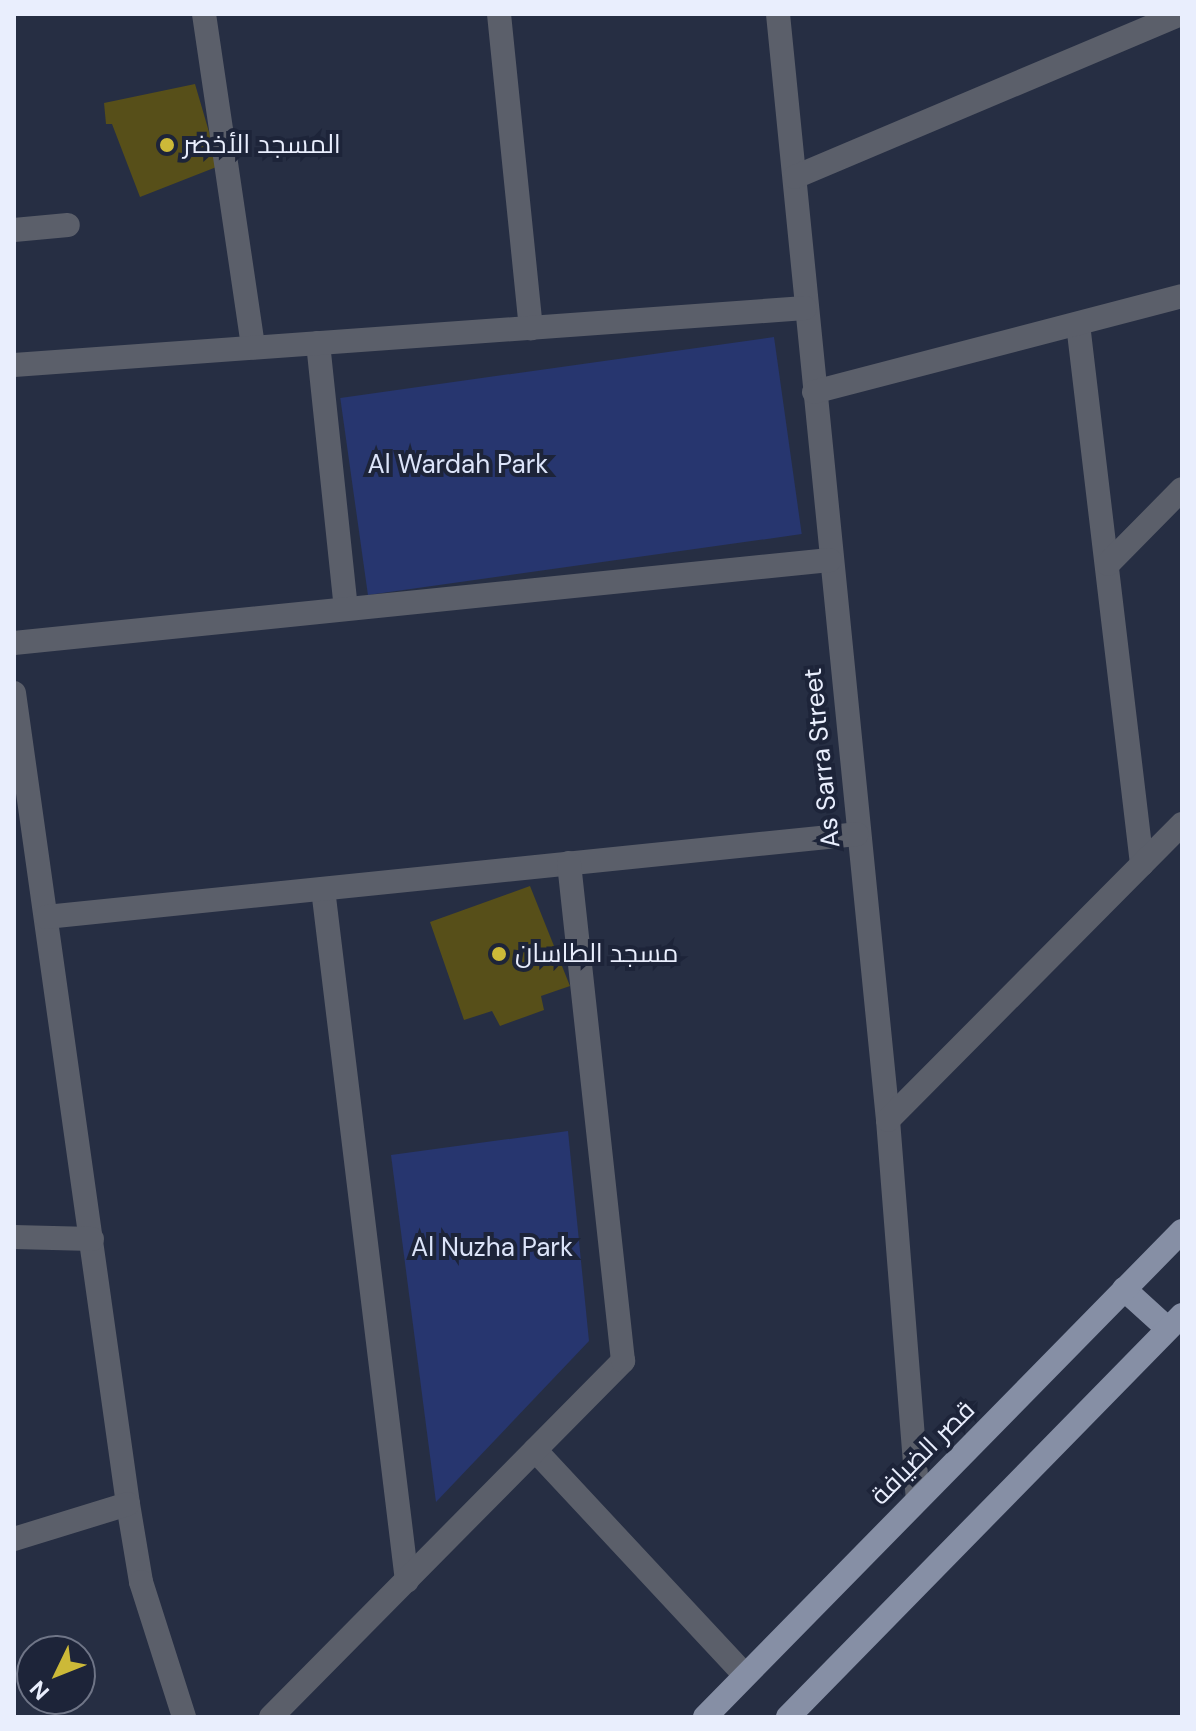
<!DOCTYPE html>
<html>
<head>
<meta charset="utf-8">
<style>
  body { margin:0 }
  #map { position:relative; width:1196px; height:1731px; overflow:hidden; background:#262e43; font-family:"DM Sans",Cairo,sans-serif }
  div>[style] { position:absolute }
  .green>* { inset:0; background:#27366f; transform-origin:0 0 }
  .building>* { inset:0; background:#574f19 }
  .minor>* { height:24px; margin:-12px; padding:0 12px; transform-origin:12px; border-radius:12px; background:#5b5f6a }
  .major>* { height:24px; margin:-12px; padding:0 12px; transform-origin:12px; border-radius:12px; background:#868fa5 }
  .dots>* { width:22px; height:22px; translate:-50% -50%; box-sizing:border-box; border:4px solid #1d2439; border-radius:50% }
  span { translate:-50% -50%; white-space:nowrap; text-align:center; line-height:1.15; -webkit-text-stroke:8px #1d2439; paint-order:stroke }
  .poi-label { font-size:26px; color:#e9eefd }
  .left { translate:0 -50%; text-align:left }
  .park-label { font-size:26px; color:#dce4f9 }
  .street-label { font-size:26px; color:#e9eefd }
  .frame { position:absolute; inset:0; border:16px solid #e9eefd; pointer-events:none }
  .north { position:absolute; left:16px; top:1635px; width:80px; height:80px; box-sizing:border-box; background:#1d2439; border:2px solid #6f7587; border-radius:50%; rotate:227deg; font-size:22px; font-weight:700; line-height:32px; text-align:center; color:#e9eefd }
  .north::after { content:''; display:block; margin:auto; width:28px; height:36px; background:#ccb938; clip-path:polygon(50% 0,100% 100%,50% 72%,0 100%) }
</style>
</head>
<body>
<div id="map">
  <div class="green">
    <i style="left:774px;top:337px;width:199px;height:438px;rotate:82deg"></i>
    <i style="clip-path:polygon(568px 1131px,589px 1341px,436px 1502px,391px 1155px)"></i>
  </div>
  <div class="building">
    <i style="clip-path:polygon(195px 84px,219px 166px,140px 197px,112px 124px,106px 124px,104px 103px)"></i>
    <i style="clip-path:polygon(530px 886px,570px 986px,541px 996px,544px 1010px,500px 1026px,492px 1011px,464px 1020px,430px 922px)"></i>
  </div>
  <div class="minor">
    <i style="left:204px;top:14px;width:337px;rotate:81.6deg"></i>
    <i style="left:499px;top:14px;width:316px;rotate:84.2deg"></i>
    <i style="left:778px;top:14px;width:1111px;rotate:84.32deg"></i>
    <i style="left:888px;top:1120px;width:378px;rotate:85.5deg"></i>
    <i style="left:795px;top:177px;width:419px;rotate:-22.9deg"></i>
    <i style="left:14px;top:230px;width:54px;rotate:-5.3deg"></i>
    <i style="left:1078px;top:324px;width:544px;rotate:83.24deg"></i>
    <i style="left:318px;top:343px;width:267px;rotate:84deg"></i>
    <i style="left:14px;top:365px;width:793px;rotate:-4.12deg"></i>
    <i style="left:814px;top:392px;width:380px;rotate:-14.6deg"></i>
    <i style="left:1108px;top:564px;width:105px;rotate:-45.4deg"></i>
    <i style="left:14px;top:643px;width:820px;rotate:-5.81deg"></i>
    <i style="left:14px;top:693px;width:819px;rotate:82deg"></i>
    <i style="left:128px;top:1504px;width:79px;rotate:80.5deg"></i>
    <i style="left:141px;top:1582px;width:142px;rotate:72.3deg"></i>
    <i style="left:323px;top:889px;width:697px;rotate:83.08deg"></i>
    <i style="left:46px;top:917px;width:815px;rotate:-5.84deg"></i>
    <i style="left:888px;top:1120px;width:417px;rotate:-45.2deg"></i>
    <i style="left:14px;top:1237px;width:78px;rotate:1.5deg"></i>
    <i style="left:535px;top:1450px;width:308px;rotate:47deg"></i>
    <i style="left:14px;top:1539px;width:119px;rotate:-17.1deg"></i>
    <i style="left:271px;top:1717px;width:501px;rotate:-45.32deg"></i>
    <i style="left:623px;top:1361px;width:501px;rotate:-96.19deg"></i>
  </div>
  <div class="major">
    <i style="left:1124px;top:1289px;width:59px;rotate:42.3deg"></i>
    <i style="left:705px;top:1717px;width:681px;rotate:-45.54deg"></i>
    <i style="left:788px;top:1717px;width:563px;rotate:-45.58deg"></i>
  </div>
  <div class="dots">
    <i style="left:167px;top:145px;background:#ccb938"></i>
    <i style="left:499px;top:954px;background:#ccb938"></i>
  </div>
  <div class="poi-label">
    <span class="left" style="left:183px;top:145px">المسجد الأخضر</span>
    <span class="left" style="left:515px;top:954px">مسجد الطاسان</span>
  </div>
  <div class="park-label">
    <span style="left:458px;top:465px">Al Wardah Park</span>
    <span style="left:492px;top:1248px">Al Nuzha Park</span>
  </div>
  <div class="street-label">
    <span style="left:822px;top:758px;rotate:-96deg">As Sarra Street</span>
    <span style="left:923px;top:1453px;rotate:-45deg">قصر الضيافة</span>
  </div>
  <div class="frame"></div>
  <div class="north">N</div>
</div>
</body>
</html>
